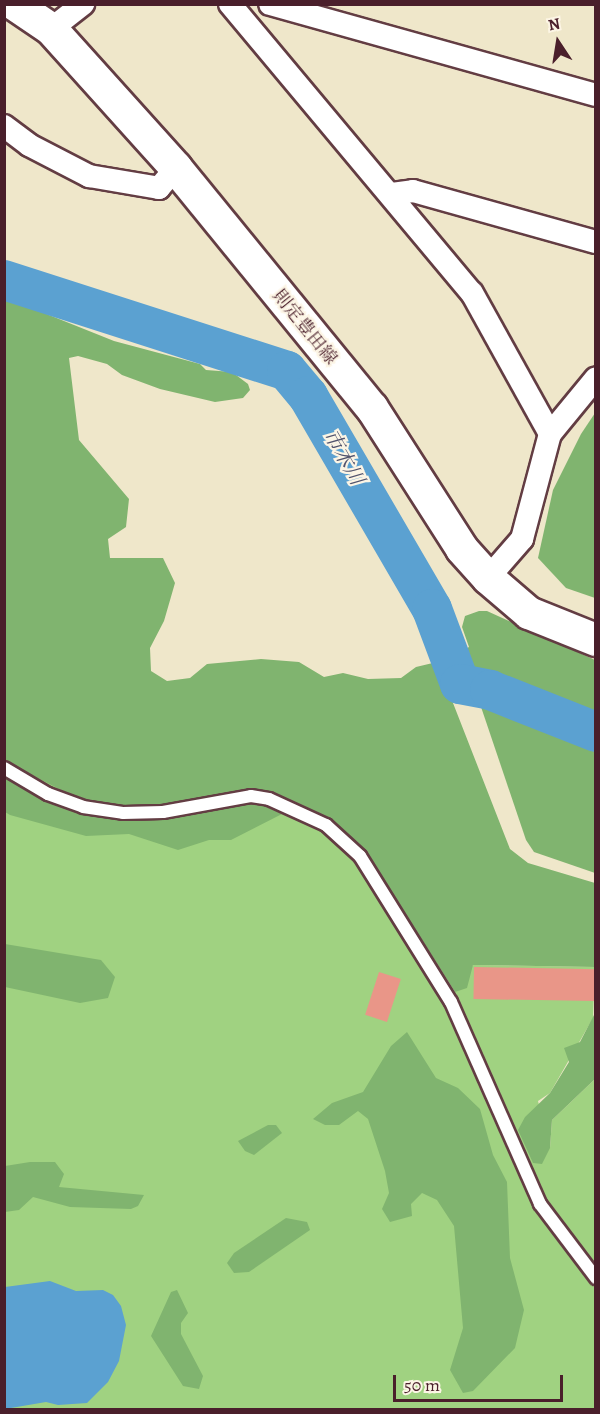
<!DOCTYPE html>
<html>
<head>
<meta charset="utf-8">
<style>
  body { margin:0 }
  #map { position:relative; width:600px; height:1414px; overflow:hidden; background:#efe7ca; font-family:Alegreya,"Noto Serif JP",serif }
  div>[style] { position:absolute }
  .green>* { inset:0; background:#a0d281 }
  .forest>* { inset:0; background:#80b46f }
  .water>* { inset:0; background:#5ba1d1 }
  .river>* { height:40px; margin:-20px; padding:0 20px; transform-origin:20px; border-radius:20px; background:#5ba1d1 }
  .building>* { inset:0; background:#e99688; transform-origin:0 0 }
  .roads { filter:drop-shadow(2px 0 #633d43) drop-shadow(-2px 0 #633d43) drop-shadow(0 2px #633d43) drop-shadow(0 -2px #633d43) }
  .lane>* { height:12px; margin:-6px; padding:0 6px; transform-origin:6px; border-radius:6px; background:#fff }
  .street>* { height:22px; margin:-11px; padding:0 11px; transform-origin:11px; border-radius:11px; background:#fff }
  .secondary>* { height:32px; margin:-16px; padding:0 16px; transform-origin:16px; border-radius:16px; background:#fff }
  span { translate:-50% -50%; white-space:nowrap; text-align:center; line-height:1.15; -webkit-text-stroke:4.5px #fcf5e5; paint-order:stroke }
  .street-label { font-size:18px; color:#4a1f2b }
  .water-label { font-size:20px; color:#51536d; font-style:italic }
  .frame { position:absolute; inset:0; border:6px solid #4a1f2b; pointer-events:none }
  .north { position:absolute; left:528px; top:12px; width:60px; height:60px; -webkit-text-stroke:4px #fcf5e5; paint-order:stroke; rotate:348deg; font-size:16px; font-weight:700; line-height:24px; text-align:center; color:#4a1f2b }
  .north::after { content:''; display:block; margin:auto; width:21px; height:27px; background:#4a1f2b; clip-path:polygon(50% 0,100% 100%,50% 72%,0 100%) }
  .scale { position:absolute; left:393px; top:1375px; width:170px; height:27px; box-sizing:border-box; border:3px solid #4a1f2b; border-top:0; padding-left:8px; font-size:18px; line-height:21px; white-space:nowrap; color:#4a1f2b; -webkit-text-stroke:4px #fcf5e5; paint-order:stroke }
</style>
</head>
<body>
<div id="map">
  <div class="green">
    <i style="clip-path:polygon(4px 761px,11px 767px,271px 793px,331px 820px,365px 850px,455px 992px,473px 965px,595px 967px,593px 1018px,550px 1093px,538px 1101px,550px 1148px,552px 1120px,595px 1079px,595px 1409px,5px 1409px)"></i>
  </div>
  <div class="forest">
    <i style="clip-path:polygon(4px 297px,114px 341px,200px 364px,206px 370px,232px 372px,248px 384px,250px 390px,243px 398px,215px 402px,160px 389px,122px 375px,107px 364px,78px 356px,69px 358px,79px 440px,129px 499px,126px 527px,108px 539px,110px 558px,163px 558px,175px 583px,164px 621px,150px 648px,151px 671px,167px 681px,190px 678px,207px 664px,261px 659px,299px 662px,324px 677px,343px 673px,368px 679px,401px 678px,416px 667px,437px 662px,510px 849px,528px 863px,595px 883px,595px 971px,595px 967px,473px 965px,467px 988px,455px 992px,365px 850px,331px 820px,271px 793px,252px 792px,160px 807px,125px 809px,86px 803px,5px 761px)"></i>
    <i style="clip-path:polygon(595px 413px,595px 598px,566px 588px,538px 558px,553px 490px,581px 434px)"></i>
    <i style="clip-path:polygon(479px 611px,487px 611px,595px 660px,595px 727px,572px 718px,571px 712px,467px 665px,460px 652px,469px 647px,462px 627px,465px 616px)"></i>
    <i style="clip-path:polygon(478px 698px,595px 736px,595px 873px,534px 852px,526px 840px)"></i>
    <i style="clip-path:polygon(4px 776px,60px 807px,97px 815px,234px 802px,260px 804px,282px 814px,231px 840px,209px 840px,178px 850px,129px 834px,86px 836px,10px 815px,5px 812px)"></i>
    <i style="clip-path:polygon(5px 944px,101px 960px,115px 977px,108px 998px,80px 1003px,5px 987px)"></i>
    <i style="clip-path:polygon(595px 1013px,595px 1079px,552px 1120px,550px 1148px,542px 1164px,533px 1163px,518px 1130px,525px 1117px,550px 1093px,569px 1062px,564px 1048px,580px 1042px)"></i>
    <i style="clip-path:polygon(407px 1032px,436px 1078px,458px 1088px,480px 1109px,493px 1155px,507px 1182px,510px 1258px,524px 1310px,515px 1348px,473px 1391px,463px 1393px,450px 1370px,463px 1328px,454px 1226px,437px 1200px,422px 1193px,411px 1204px,412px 1216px,390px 1222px,382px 1209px,389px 1193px,385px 1171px,368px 1119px,358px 1111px,339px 1125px,325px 1125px,313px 1119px,332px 1103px,363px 1092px,391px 1046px)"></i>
    <i style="clip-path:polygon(268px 1125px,276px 1125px,282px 1133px,254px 1155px,245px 1151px,238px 1141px)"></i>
    <i style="clip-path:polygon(30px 1162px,55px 1162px,64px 1174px,59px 1187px,144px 1195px,138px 1206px,131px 1209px,70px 1207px,33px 1197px,19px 1210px,5px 1212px,5px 1166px)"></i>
    <i style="clip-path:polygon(286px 1218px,307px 1222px,310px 1230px,249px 1272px,234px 1273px,227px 1263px,234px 1253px)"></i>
    <i style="clip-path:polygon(177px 1290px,188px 1313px,181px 1323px,181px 1334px,203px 1376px,199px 1389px,183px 1386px,151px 1336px,171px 1292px)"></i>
  </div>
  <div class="water">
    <i style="clip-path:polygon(50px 1281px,76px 1291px,103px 1290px,113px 1295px,121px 1306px,126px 1325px,119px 1361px,108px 1382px,87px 1403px,58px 1405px,46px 1402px,5px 1409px,5px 1287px)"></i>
  </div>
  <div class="river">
    <i style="left:4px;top:280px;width:297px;rotate:17.8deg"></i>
    <i style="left:287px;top:371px;width:33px;rotate:50deg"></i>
    <i style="left:308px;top:396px;width:246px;rotate:59.8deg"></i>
    <i style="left:432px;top:609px;width:80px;rotate:69.5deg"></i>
    <i style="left:460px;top:684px;width:31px;rotate:11deg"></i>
    <i style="left:490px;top:690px;width:114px;rotate:21.6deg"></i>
  </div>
  <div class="building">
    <i style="left:474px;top:967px;width:122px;height:32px;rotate:1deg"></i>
    <i style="left:379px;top:972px;width:23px;height:45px;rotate:18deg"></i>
  </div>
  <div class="roads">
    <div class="lane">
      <i style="left:4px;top:768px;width:51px;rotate:30.6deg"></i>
      <i style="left:48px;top:794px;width:37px;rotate:20deg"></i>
      <i style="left:83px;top:807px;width:40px;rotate:8.5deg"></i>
      <i style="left:123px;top:813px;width:40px;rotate:-1.4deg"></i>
      <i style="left:163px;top:812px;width:89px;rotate:-10.3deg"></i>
      <i style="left:251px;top:796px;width:18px;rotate:9deg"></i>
      <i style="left:269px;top:799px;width:63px;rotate:24.5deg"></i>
      <i style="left:326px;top:825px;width:46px;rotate:42.4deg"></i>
      <i style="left:360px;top:856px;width:172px;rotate:58.1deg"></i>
      <i style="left:451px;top:1002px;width:221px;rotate:66.2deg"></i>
      <i style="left:540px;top:1204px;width:93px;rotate:52.9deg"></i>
    </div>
    <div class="street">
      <i style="left:230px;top:4px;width:377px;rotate:50.1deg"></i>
      <i style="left:472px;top:293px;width:161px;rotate:61deg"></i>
      <i style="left:270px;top:4px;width:338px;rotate:15.6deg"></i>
      <i style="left:51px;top:29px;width:41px;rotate:-38deg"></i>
      <i style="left:4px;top:126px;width:31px;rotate:37deg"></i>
      <i style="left:29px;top:145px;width:68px;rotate:27.3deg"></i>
      <i style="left:89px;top:176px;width:71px;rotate:9.7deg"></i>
      <i style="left:159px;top:188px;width:26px;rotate:-50deg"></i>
      <i style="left:392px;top:194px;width:21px;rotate:-8deg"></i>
      <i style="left:413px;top:191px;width:190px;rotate:15.6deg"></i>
      <i style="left:488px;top:578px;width:52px;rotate:-48.9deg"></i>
      <i style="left:522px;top:539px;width:109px;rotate:-75.1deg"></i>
      <i style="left:550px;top:434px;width:72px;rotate:-50.6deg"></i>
    </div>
    <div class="secondary">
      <i style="left:14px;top:4px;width:45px;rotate:34deg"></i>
      <i style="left:51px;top:29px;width:187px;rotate:48deg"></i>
      <i style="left:176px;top:168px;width:310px;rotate:50.8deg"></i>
      <i style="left:372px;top:408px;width:167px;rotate:57.4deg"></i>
      <i style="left:462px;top:549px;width:39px;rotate:48deg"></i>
      <i style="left:488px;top:578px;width:54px;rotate:40.5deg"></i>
      <i style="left:529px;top:613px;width:72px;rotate:21.9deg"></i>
    </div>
  </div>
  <div class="street-label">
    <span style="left:305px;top:327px;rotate:51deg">則定豊田線</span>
  </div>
  <div class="water-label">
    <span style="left:344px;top:457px;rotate:60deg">市木川</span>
  </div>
  <div class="frame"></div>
  <div class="north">N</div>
  <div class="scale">50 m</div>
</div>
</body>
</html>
